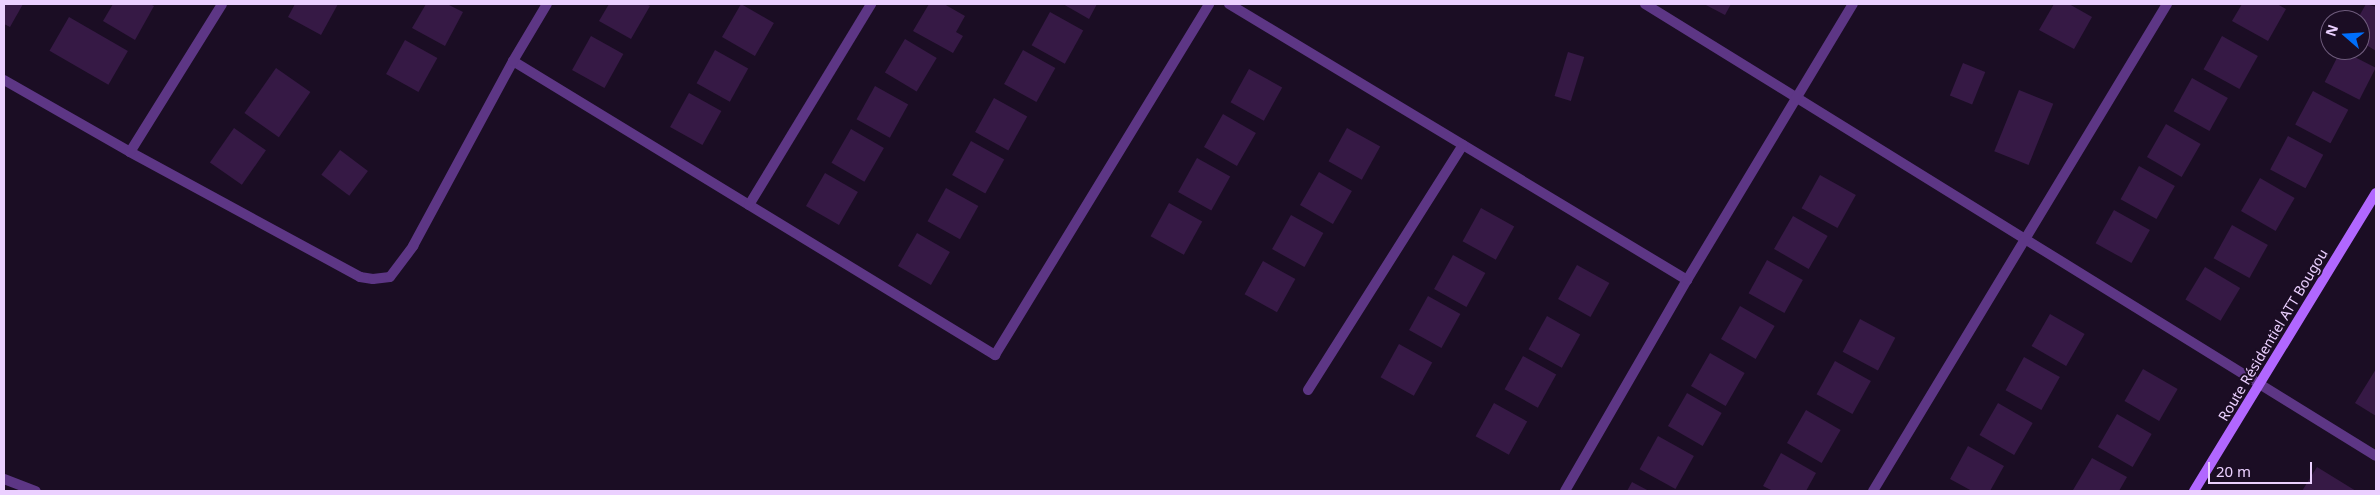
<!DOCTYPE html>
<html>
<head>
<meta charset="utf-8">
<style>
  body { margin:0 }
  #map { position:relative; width:2380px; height:495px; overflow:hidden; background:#1b0d24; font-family:"Noto Sans",sans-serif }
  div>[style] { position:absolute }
  .building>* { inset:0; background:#361945; transform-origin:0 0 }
  .street>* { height:10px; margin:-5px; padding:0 5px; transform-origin:5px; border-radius:5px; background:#5d3685 }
  .secondary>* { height:10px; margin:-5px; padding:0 5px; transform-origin:5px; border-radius:5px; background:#b167ff }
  span { translate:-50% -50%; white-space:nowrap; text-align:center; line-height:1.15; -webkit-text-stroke:4px #1b0d24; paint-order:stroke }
  .street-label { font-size:14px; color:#ebd0ff }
  .frame { position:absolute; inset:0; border:5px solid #ebd0ff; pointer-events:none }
  .north { position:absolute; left:2320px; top:10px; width:50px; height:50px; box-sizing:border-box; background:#1b0d24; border:1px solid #6e5b7c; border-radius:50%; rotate:289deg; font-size:14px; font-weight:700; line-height:20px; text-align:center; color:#ebd0ff }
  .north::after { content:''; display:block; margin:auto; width:18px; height:22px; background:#006ffb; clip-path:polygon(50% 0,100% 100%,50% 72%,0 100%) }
  .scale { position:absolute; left:2208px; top:462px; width:104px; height:22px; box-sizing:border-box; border:2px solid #ebd0ff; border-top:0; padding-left:6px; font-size:15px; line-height:18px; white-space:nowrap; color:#ebd0ff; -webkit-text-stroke:4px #1b0d24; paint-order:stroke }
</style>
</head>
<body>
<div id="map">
  <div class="building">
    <i style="clip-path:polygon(4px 4px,23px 4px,10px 27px,4px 24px)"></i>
    <i style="clip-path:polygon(113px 4px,150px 4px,154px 6px,135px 40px,103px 21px)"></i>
    <i style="clip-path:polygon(295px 4px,338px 4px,321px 35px,288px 17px)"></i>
    <i style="clip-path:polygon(426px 4px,447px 4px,463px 12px,445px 46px,412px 28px)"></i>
    <i style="clip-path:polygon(609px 4px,646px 4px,650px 6px,631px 39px,599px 21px)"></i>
    <i style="left:741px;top:4px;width:38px;height:38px;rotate:30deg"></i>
    <i style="clip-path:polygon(929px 4px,944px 4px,965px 16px,956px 32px,963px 36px,953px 53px,913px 31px)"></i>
    <i style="clip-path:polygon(1063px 4px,1097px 4px,1089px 19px)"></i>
    <i style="clip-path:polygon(1704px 4px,1731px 4px,1725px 15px)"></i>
    <i style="clip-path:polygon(2054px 4px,2069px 4px,2092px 17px,2074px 49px,2039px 30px)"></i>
    <i style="clip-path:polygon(2242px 4px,2277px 4px,2286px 9px,2268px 41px,2232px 21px)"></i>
    <i style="clip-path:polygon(2366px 4px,2376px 7px,2376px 51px,2360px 41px,2360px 20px,2357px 20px)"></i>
    <i style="left:1050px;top:12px;width:38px;height:38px;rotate:29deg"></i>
    <i style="left:69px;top:17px;width:68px;height:39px;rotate:30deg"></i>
    <i style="left:591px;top:36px;width:37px;height:39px;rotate:29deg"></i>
    <i style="left:2222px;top:36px;width:41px;height:38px;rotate:29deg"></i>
    <i style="left:905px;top:39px;width:37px;height:39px;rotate:31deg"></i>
    <i style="left:405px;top:40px;width:37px;height:39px;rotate:29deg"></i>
    <i style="left:715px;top:50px;width:38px;height:38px;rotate:29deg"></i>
    <i style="left:1023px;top:50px;width:37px;height:39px;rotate:29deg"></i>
    <i style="left:2341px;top:50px;width:39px;height:36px;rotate:27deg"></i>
    <i style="left:1568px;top:52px;width:17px;height:46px;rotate:17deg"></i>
    <i style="left:1963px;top:63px;width:24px;height:35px;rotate:22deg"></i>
    <i style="left:276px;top:68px;width:42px;height:55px;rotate:35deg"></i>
    <i style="left:1249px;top:69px;width:38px;height:38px;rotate:29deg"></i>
    <i style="left:2192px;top:78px;width:41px;height:38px;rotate:29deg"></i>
    <i style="left:875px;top:86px;width:38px;height:38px;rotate:29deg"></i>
    <i style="left:2019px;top:90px;width:37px;height:66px;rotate:22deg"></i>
    <i style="left:2313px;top:91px;width:40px;height:38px;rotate:28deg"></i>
    <i style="left:689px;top:93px;width:37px;height:39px;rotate:29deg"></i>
    <i style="left:994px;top:98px;width:38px;height:39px;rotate:29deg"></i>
    <i style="left:1223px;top:114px;width:38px;height:38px;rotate:30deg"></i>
    <i style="left:2166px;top:124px;width:40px;height:38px;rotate:30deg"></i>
    <i style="left:234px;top:128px;width:39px;height:42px;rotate:35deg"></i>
    <i style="left:1347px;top:128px;width:38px;height:38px;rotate:29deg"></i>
    <i style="left:851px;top:129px;width:38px;height:39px;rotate:30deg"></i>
    <i style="left:2288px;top:136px;width:40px;height:38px;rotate:28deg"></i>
    <i style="left:971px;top:141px;width:38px;height:39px;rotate:29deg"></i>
    <i style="left:340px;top:150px;width:35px;height:31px;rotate:37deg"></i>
    <i style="left:1197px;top:158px;width:38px;height:39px;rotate:29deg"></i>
    <i style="left:2139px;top:166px;width:41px;height:38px;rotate:29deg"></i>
    <i style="left:1319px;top:172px;width:38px;height:38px;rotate:30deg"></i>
    <i style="left:825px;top:173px;width:38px;height:38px;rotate:30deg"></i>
    <i style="left:1820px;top:175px;width:41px;height:38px;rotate:29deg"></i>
    <i style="left:2260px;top:178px;width:40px;height:38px;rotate:30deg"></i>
    <i style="left:946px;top:188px;width:37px;height:38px;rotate:29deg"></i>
    <i style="left:1169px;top:203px;width:38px;height:38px;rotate:29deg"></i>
    <i style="left:1481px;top:208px;width:38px;height:38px;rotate:29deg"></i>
    <i style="left:2114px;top:210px;width:41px;height:38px;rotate:29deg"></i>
    <i style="left:1291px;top:215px;width:37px;height:39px;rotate:29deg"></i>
    <i style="left:1793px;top:216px;width:40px;height:38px;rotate:30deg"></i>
    <i style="left:2232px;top:225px;width:41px;height:38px;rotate:29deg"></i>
    <i style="left:917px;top:233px;width:38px;height:38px;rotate:30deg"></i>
    <i style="left:1453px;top:255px;width:37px;height:39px;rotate:29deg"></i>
    <i style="left:1767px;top:260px;width:41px;height:38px;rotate:29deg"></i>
    <i style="left:1263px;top:261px;width:37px;height:38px;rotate:29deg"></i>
    <i style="left:1577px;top:265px;width:37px;height:39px;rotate:29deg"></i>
    <i style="left:2205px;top:267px;width:41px;height:38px;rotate:31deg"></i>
    <i style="left:1428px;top:296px;width:37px;height:39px;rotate:29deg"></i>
    <i style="left:1740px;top:306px;width:40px;height:38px;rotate:30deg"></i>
    <i style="left:2050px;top:314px;width:40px;height:37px;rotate:30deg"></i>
    <i style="left:1547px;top:316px;width:38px;height:38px;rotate:29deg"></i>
    <i style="left:1860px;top:319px;width:40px;height:37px;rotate:28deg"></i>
    <i style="left:1399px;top:344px;width:38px;height:38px;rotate:29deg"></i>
    <i style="left:1710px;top:353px;width:40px;height:38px;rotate:30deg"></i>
    <i style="left:1523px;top:356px;width:38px;height:38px;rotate:29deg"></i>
    <i style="left:2024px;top:357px;width:41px;height:38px;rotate:29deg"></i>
    <i style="left:1835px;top:361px;width:41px;height:38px;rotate:29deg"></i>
    <i style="left:2143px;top:369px;width:40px;height:37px;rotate:30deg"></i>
    <i style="clip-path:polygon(2376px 369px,2376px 416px,2355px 403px)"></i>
    <i style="left:1687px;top:393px;width:40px;height:38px;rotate:30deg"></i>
    <i style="left:1494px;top:403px;width:38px;height:38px;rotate:29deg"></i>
    <i style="left:1998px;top:403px;width:40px;height:37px;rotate:30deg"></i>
    <i style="left:1806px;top:410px;width:40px;height:38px;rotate:30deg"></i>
    <i style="left:2117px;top:414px;width:40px;height:38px;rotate:30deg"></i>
    <i style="left:1658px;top:436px;width:41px;height:38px;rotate:29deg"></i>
    <i style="clip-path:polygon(1968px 446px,2004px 466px,1990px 491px,1972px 491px,1950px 479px)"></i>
    <i style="clip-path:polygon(1781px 453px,1816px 473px,1806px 491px,1773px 491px,1763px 486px)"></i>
    <i style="clip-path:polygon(2092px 458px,2127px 477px,2119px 491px,2073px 490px)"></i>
    <i style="clip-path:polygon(2317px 467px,2356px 491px,2302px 491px)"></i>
    <i style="clip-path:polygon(1632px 482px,1649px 491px,1627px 491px)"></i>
  </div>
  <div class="street">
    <i style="left:1229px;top:4px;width:535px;rotate:31.07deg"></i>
    <i style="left:1645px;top:4px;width:859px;rotate:31.73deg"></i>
    <i style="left:513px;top:61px;width:565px;rotate:31.38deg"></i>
    <i style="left:995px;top:355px;width:411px;rotate:-58.6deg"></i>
    <i style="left:4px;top:80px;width:145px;rotate:29.7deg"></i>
    <i style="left:130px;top:152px;width:262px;rotate:28.5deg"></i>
    <i style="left:360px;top:277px;width:13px;rotate:9deg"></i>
    <i style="left:373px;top:279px;width:17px;rotate:-7deg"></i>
    <i style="left:390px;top:277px;width:39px;rotate:-53deg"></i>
    <i style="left:413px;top:246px;width:210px;rotate:-61.6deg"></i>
    <i style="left:513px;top:61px;width:66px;rotate:-59.2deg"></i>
    <i style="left:130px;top:152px;width:174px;rotate:-58.1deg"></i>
    <i style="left:749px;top:205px;width:235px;rotate:-58.7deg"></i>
    <i style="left:1308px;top:390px;width:290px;rotate:-57.7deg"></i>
    <i style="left:4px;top:479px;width:34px;rotate:21deg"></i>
    <i style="left:1565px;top:491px;width:244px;rotate:-60deg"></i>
    <i style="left:1687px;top:280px;width:322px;rotate:-59deg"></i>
    <i style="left:1873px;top:491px;width:569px;rotate:-58.88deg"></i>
  </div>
  <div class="secondary">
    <i style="left:2194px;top:491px;width:349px;rotate:-58.6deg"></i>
  </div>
  <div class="street-label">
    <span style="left:2273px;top:335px;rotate:-59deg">Route Résidentiel ATT Bougou</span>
  </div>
  <div class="frame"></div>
  <div class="north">N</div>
  <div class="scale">20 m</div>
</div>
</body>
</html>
